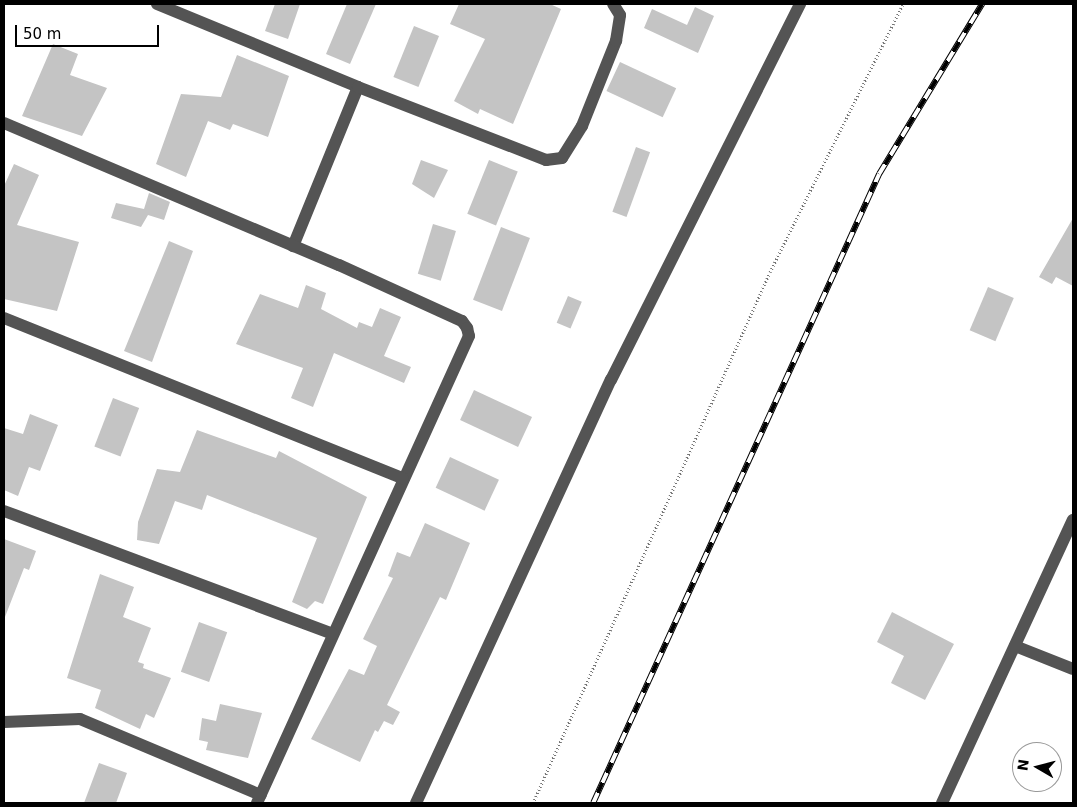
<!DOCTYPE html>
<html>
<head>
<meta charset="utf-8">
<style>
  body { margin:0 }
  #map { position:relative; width:1077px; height:807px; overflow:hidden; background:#fff; font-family:"DejaVu Sans",sans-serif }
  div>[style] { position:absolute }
  .building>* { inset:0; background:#c4c4c4; transform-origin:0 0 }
  .path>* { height:3px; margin-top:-1.5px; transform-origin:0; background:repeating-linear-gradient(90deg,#767676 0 1px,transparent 0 3.5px) }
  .minor>* { height:12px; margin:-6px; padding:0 6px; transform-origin:6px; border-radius:6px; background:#545454 }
  .rail>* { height:5.5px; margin-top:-2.75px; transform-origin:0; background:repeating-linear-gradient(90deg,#fff 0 11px,#000 0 22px); box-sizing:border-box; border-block:1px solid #000 }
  span { translate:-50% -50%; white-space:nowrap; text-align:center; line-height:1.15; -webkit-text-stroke:4px #fff; paint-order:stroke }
  .frame { position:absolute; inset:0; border:5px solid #000; pointer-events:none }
  .north { position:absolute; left:1012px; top:742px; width:50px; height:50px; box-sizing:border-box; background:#fff; border:1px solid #999; border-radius:50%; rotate:278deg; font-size:14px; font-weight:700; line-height:20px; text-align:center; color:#000 }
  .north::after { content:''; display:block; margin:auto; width:18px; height:22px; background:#000; clip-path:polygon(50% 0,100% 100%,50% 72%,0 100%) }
  .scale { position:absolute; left:15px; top:25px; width:144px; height:22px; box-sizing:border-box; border:2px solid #000; border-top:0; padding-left:6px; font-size:15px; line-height:18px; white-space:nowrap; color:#000; -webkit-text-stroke:4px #fff; paint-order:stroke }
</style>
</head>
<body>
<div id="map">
  <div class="building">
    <i style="clip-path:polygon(275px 4px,300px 4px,288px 39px,265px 31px)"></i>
    <i style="clip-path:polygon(347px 4px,376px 4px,350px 64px,326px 54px)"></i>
    <i style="clip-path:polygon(459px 4px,550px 4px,561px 9px,513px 124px,480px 109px,478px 114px,454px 101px,485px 39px,450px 24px)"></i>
    <i style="clip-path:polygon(695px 7px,714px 16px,698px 53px,644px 28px,652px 9px,687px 25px)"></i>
    <i style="left:414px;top:26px;width:27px;height:55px;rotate:22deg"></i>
    <i style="clip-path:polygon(53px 44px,78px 54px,70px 75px,107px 88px,82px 136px,22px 116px)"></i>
    <i style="clip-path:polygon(237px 55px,289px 76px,268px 137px,233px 124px,230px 130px,208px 121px,186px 177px,156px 164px,181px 94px,221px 97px)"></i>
    <i style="left:620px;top:62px;width:62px;height:32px;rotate:25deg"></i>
    <i style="left:636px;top:147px;width:15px;height:69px;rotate:20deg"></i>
    <i style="clip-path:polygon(421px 160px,448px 170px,434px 198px,412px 184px)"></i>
    <i style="left:489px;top:160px;width:31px;height:58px;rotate:22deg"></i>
    <i style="clip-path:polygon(14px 164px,39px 175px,17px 225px,79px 242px,57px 311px,4px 299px,4px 186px)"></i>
    <i style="clip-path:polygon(149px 193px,170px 202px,164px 220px,148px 215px,141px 227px,111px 218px,116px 203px,144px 209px)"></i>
    <i style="clip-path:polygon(1073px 218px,1073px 286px,1056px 277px,1052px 284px,1039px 277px)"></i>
    <i style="left:433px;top:224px;width:24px;height:52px;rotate:17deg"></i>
    <i style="left:501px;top:227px;width:31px;height:78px;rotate:21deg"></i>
    <i style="clip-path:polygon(169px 241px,193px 251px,152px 362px,124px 351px)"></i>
    <i style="clip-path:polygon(306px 285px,326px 293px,321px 309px,357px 328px,359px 322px,372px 327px,380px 308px,401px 317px,384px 356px,411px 367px,404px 383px,334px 353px,313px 407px,291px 398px,303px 368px,236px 344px,260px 294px,298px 308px)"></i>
    <i style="left:988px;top:287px;width:28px;height:47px;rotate:23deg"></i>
    <i style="left:568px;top:296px;width:15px;height:29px;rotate:23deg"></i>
    <i style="left:474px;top:390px;width:64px;height:33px;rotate:25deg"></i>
    <i style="left:113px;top:398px;width:28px;height:52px;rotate:21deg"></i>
    <i style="clip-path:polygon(30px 414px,58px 425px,40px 471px,29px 467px,18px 496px,4px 490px,4px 428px,23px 434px)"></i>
    <i style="clip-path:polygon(197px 430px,276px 458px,279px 451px,367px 497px,323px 604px,315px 601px,307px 609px,292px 602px,317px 538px,207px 495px,202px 510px,175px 501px,159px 544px,137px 540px,138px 522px,157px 469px,180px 472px)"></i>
    <i style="left:450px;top:457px;width:54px;height:34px;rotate:25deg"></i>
    <i style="clip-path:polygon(425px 523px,470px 543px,446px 600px,440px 597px,387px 705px,400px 712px,393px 725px,384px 721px,378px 732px,375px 730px,360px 762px,311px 739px,349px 669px,364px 675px,377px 646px,363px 639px,393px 578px,388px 576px,397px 552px,410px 557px)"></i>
    <i style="clip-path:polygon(4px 539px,36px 551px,29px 570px,24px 568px,5px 617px)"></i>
    <i style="clip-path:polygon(100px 574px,134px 587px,123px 617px,151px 628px,138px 662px,144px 664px,143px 668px,171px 678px,154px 718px,146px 714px,140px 729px,95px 708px,101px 690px,67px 678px)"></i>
    <i style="clip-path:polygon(892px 612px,954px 644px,925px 700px,891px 683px,904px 656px,877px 642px)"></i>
    <i style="left:199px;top:622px;width:30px;height:53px;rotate:20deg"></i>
    <i style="clip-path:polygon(220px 704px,262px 713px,248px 758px,206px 750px,208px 742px,199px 740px,202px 718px,216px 721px)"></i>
    <i style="clip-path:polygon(99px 763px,127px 773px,116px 803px,84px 803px)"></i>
  </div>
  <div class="path">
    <i style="left:533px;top:803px;width:581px;rotate:-65.95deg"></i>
    <i style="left:770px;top:272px;width:299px;rotate:-63.6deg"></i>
  </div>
  <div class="minor">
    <i style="left:157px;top:4px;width:217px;rotate:22.4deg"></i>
    <i style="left:358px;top:87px;width:172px;rotate:112.2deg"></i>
    <i style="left:358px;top:87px;width:202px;rotate:21.2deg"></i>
    <i style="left:546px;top:160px;width:16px;rotate:-7deg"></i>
    <i style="left:562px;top:158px;width:38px;rotate:-58deg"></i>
    <i style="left:582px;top:126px;width:92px;rotate:-68.2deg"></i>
    <i style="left:616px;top:41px;width:26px;rotate:-81deg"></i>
    <i style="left:620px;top:15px;width:13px;rotate:-122deg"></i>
    <i style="left:4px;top:123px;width:364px;rotate:23deg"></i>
    <i style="left:339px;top:265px;width:135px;rotate:24.5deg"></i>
    <i style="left:462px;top:321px;width:9px;rotate:54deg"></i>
    <i style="left:467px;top:328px;width:8px;rotate:76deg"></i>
    <i style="left:469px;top:336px;width:513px;rotate:114.42deg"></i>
    <i style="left:4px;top:318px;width:430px;rotate:21.9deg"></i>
    <i style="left:4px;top:511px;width:351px;rotate:20.5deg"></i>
    <i style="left:1015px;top:646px;width:62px;rotate:21.6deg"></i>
    <i style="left:4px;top:722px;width:76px;rotate:-2.3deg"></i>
    <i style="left:80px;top:719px;width:196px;rotate:22.8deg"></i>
    <i style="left:416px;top:803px;width:466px;rotate:-65.3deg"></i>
    <i style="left:611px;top:380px;width:421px;rotate:-63.3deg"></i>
    <i style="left:942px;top:803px;width:312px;rotate:-65.2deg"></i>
  </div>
  <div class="rail">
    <i style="left:593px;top:803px;width:691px;rotate:-65.55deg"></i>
    <i style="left:879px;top:174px;width:199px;rotate:-58.8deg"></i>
  </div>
  <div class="frame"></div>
  <div class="north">N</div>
  <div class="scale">50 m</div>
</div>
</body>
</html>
